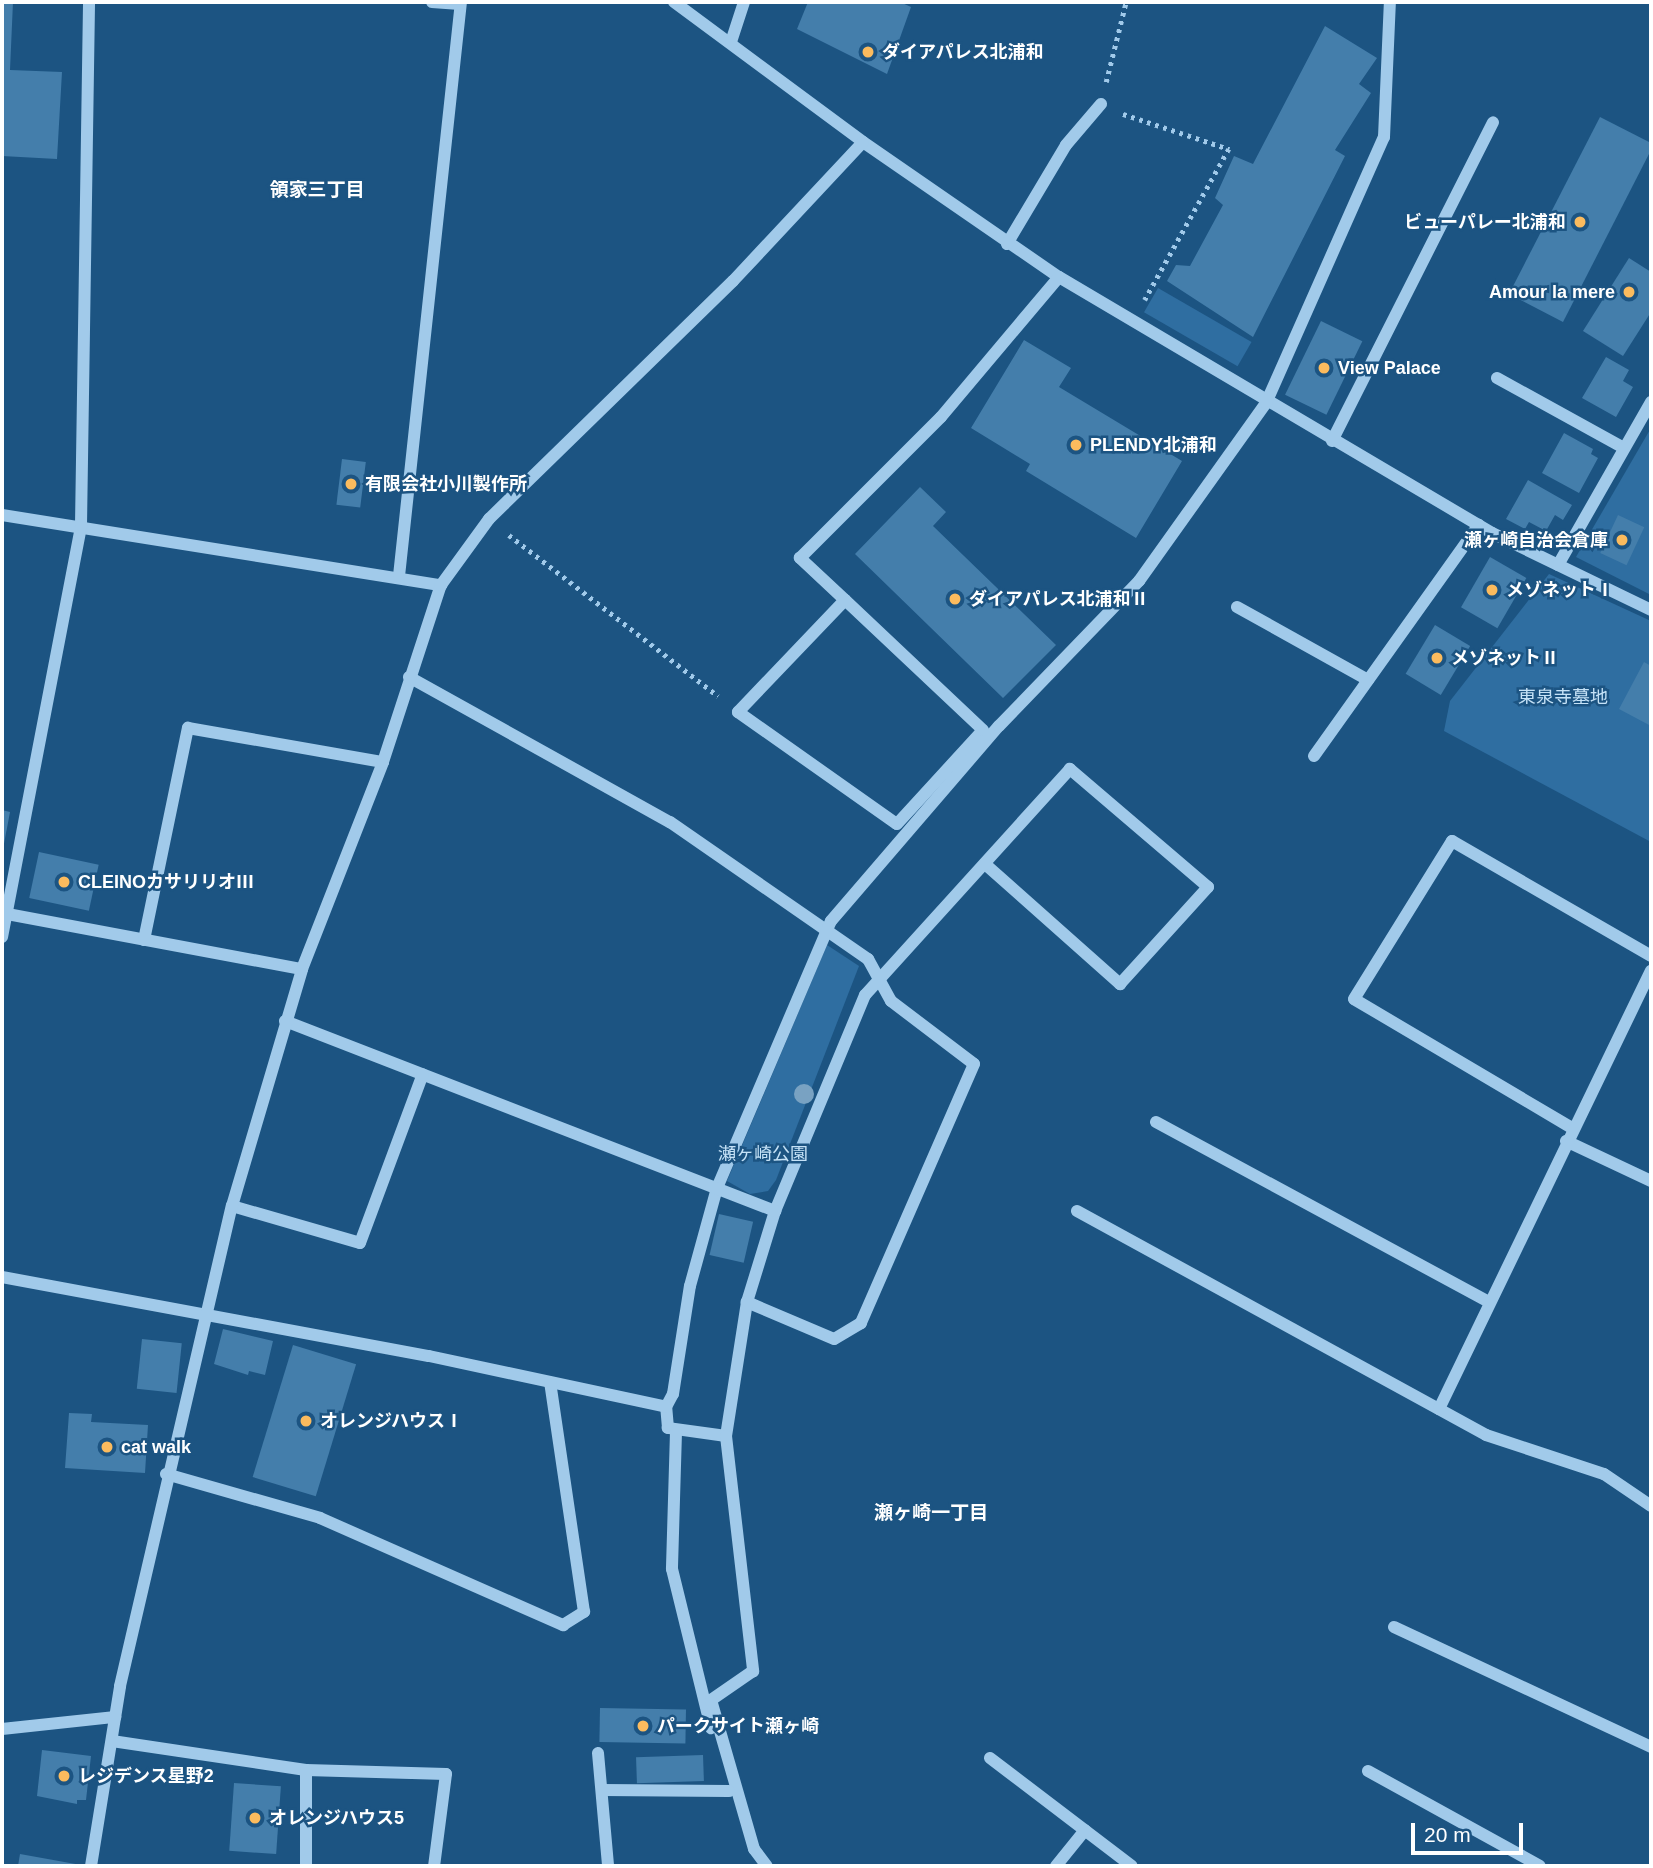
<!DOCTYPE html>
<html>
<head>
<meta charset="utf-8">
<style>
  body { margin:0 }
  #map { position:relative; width:1653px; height:1868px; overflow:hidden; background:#1c5482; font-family:Arial,"Noto Sans JP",sans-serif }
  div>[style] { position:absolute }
  .green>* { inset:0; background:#2f6ea1; transform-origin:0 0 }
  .building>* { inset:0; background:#447eab; transform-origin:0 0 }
  .path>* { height:4.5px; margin-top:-2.25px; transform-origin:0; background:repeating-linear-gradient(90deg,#a1caea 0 3.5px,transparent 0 8.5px) }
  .minor>* { height:12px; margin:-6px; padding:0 6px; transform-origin:6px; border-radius:6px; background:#a1caea }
  .trees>* { width:20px; height:20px; margin:-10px; border-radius:50%; background:#79a2c2 }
  .dots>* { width:19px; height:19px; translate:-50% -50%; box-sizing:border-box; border:4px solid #1c5482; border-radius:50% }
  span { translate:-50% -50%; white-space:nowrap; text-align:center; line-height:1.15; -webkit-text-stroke:5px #1c5482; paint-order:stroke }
  .poi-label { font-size:18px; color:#fff; font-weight:700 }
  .left { translate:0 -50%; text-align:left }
  .right { translate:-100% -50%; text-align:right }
  .park-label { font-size:18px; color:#c5e2f7 }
  .neighbourhood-label { font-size:19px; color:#fff; font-weight:700 }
  .frame { position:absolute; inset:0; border:4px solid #fff; pointer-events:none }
  .scale { position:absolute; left:1411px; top:1823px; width:112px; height:32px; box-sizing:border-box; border:4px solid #fff; border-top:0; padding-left:9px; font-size:21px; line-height:24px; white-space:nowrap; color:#fff; -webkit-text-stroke:5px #1c5482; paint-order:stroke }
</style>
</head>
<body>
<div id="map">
  <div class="green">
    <i style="left:1158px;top:288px;width:108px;height:28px;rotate:30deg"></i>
    <i style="clip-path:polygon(1651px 428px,1651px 595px,1576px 557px)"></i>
    <i style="clip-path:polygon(1549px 574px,1651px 621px,1651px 842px,1444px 731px,1450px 701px)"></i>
    <i style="clip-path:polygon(827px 945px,859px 966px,776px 1180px,768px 1191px,750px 1194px,727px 1181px)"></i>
  </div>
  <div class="building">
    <i style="clip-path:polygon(2px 2px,13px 2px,10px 70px,62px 72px,57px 159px,2px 156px)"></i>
    <i style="clip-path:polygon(808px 2px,900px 2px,911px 7px,887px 74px,797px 29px)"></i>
    <i style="clip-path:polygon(1325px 26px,1377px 58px,1359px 84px,1371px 93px,1335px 150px,1345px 156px,1253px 337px,1167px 281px,1176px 265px,1190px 266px,1223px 205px,1215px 198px,1234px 156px,1253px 164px)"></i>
    <i style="clip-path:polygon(1600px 117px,1651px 143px,1651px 150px,1563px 322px,1509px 294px)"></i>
    <i style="clip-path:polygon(1629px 258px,1651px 272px,1651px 312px,1623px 356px,1583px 331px)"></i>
    <i style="left:1321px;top:321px;width:46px;height:82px;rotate:26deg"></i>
    <i style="clip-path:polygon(1024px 340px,1071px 368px,1059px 387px,1182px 461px,1136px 538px,1026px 471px,1030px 464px,971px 428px)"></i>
    <i style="clip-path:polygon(1606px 357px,1629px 370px,1623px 381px,1633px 387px,1616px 417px,1582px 398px)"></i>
    <i style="clip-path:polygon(1564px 433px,1593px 449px,1591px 454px,1598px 458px,1579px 493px,1542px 473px)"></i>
    <i style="left:342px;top:459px;width:24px;height:46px;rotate:7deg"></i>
    <i style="clip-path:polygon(1528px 480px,1572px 505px,1563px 520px,1555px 515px,1546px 531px,1529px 522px,1525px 529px,1506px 519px)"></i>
    <i style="clip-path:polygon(920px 487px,946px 512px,933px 526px,1056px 645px,1003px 698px,855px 554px)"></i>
    <i style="left:1618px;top:515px;width:29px;height:42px;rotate:25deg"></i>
    <i style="left:1490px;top:557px;width:42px;height:58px;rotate:30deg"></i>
    <i style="left:1435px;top:625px;width:41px;height:57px;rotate:31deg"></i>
    <i style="clip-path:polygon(1644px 662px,1651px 666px,1651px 726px,1619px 709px)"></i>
    <i style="clip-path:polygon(2px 810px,10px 812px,3px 849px,2px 849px)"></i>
    <i style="left:39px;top:852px;width:61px;height:47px;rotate:12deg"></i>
    <i style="left:719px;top:1214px;width:35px;height:42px;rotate:13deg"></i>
    <i style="clip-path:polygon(223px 1329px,273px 1341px,265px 1375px,249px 1371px,248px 1375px,214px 1364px)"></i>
    <i style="left:142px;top:1339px;width:40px;height:50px;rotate:6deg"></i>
    <i style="left:293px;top:1345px;width:66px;height:138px;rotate:17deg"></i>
    <i style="clip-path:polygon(69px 1413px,92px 1414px,91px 1422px,148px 1425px,145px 1473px,65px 1468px)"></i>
    <i style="left:600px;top:1708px;width:86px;height:34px;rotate:1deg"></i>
    <i style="clip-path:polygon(42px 1750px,91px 1756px,86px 1800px,77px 1800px,77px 1804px,37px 1796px)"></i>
    <i style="left:703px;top:1755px;width:26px;height:67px;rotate:88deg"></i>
    <i style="left:234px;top:1783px;width:47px;height:68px;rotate:4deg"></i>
    <i style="clip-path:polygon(20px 1854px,81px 1865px,81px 1866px,18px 1866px)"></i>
  </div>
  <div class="path">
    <i style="left:1106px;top:82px;width:82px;rotate:-76deg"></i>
    <i style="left:1123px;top:114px;width:112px;rotate:18.3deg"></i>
    <i style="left:1229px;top:149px;width:173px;rotate:119.1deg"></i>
    <i style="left:509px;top:535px;width:264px;rotate:37.6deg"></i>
  </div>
  <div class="minor">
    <i style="left:432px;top:2px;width:28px;rotate:4deg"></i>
    <i style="left:674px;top:2px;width:235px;rotate:36.5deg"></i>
    <i style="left:863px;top:142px;width:238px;rotate:34.6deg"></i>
    <i style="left:1059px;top:277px;width:503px;rotate:30.59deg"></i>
    <i style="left:1492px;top:533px;width:177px;rotate:25.8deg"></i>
    <i style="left:731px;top:42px;width:42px;rotate:-72deg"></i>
    <i style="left:1007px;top:244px;width:115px;rotate:-59.2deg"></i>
    <i style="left:1066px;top:145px;width:54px;rotate:-49.5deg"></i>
    <i style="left:1497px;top:378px;width:145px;rotate:28.9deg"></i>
    <i style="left:1332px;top:441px;width:357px;rotate:-63.2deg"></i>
    <i style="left:2px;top:515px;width:445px;rotate:9.1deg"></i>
    <i style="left:1558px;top:565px;width:188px;rotate:-60.3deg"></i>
    <i style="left:399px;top:576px;width:577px;rotate:-83.84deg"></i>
    <i style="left:845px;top:600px;width:155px;rotate:133.7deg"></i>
    <i style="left:738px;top:712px;width:194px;rotate:35.2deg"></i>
    <i style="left:897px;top:824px;width:127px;rotate:-47.5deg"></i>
    <i style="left:983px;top:730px;width:190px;rotate:-136.7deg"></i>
    <i style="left:845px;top:600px;width:62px;rotate:-137deg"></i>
    <i style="left:800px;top:558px;width:199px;rotate:-45deg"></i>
    <i style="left:941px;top:417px;width:183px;rotate:-49.9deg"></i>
    <i style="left:1237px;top:607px;width:150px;rotate:29.1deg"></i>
    <i style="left:409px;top:677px;width:299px;rotate:29.1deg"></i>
    <i style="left:670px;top:822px;width:241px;rotate:34.7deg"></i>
    <i style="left:868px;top:959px;width:48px;rotate:61.3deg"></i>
    <i style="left:891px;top:1001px;width:104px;rotate:37.2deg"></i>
    <i style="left:974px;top:1064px;width:283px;rotate:113.6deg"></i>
    <i style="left:861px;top:1323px;width:31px;rotate:149deg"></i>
    <i style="left:834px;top:1339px;width:95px;rotate:-157deg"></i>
    <i style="left:1314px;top:756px;width:284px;rotate:-54.5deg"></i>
    <i style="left:985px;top:864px;width:181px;rotate:41.6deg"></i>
    <i style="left:1120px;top:984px;width:131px;rotate:-47.8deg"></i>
    <i style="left:1208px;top:887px;width:182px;rotate:-139.5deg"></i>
    <i style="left:1070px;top:769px;width:305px;rotate:132.2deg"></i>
    <i style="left:865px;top:995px;width:234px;rotate:112.6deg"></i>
    <i style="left:775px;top:1211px;width:95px;rotate:107.1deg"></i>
    <i style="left:747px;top:1302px;width:136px;rotate:98.9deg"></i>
    <i style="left:726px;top:1436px;width:59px;rotate:-172.1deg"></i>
    <i style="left:668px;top:1428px;width:21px;rotate:-95deg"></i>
    <i style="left:666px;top:1407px;width:15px;rotate:-62deg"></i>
    <i style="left:673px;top:1394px;width:109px;rotate:-81.1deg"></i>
    <i style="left:690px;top:1286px;width:102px;rotate:-74.6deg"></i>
    <i style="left:717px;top:1188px;width:290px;rotate:-66.9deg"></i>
    <i style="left:831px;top:921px;width:257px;rotate:-49.3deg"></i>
    <i style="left:999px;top:726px;width:202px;rotate:-46deg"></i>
    <i style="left:1139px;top:581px;width:219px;rotate:-54.5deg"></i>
    <i style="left:1266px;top:403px;width:291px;rotate:-66.1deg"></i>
    <i style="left:1384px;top:137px;width:135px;rotate:-87.5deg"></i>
    <i style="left:2px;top:913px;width:305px;rotate:10.6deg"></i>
    <i style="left:2px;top:937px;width:420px;rotate:-79.1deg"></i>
    <i style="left:81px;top:525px;width:523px;rotate:-89.12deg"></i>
    <i style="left:144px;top:940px;width:217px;rotate:-78.3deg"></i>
    <i style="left:188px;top:728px;width:198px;rotate:9.9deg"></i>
    <i style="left:285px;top:1021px;width:526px;rotate:21.19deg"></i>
    <i style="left:1156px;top:1122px;width:379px;rotate:28.4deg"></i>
    <i style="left:1572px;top:1128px;width:253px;rotate:-149.4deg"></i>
    <i style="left:1354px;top:999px;width:186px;rotate:-58.2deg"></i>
    <i style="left:1452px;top:841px;width:230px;rotate:30deg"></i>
    <i style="left:1566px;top:1141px;width:94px;rotate:25.2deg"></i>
    <i style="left:232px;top:1206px;width:133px;rotate:16.1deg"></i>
    <i style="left:360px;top:1243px;width:180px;rotate:-69.6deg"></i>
    <i style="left:1077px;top:1211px;width:466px;rotate:28.7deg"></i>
    <i style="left:1486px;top:1435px;width:124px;rotate:18.3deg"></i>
    <i style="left:1604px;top:1474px;width:57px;rotate:34.2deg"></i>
    <i style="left:2px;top:1277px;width:434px;rotate:10.5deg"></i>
    <i style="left:429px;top:1356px;width:242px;rotate:12.1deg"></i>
    <i style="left:1439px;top:1409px;width:487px;rotate:-64.2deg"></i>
    <i style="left:676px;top:1432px;width:137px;rotate:91.7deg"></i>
    <i style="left:672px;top:1569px;width:164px;rotate:76.2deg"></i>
    <i style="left:726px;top:1436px;width:237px;rotate:83.4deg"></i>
    <i style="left:753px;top:1671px;width:51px;rotate:145.4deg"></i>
    <i style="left:711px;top:1700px;width:155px;rotate:73.9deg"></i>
    <i style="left:754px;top:1849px;width:21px;rotate:53deg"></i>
    <i style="left:166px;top:1474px;width:160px;rotate:15.9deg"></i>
    <i style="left:320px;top:1518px;width:266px;rotate:23.8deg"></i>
    <i style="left:563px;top:1625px;width:25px;rotate:-32deg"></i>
    <i style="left:584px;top:1612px;width:232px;rotate:-98.4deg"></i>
    <i style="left:1394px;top:1627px;width:284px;rotate:25deg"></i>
    <i style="left:2px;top:1729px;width:114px;rotate:-6.1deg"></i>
    <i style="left:112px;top:1741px;width:196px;rotate:8.5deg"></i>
    <i style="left:306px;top:1770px;width:140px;rotate:1.6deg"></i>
    <i style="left:446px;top:1774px;width:93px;rotate:97.4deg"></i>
    <i style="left:598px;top:1753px;width:113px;rotate:84.9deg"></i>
    <i style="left:990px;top:1758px;width:178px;rotate:37.3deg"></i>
    <i style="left:306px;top:1770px;width:96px;rotate:90deg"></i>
    <i style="left:1368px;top:1771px;width:196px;rotate:28.9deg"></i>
    <i style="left:602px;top:1790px;width:127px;rotate:0.5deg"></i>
    <i style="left:91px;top:1866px;width:182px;rotate:-80.8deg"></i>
    <i style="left:120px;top:1686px;width:493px;rotate:-76.9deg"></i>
    <i style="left:232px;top:1206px;width:247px;rotate:-73.5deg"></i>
    <i style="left:302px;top:969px;width:222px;rotate:-68.6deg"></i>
    <i style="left:383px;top:762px;width:186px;rotate:-71.9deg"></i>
    <i style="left:441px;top:585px;width:82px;rotate:-54deg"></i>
    <i style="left:489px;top:519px;width:341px;rotate:-44.3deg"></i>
    <i style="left:733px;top:281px;width:190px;rotate:-46.9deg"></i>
    <i style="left:1056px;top:1866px;width:46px;rotate:-51.1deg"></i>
  </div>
  <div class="trees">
    <i style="left:804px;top:1094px"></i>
  </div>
  <div class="dots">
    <i style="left:868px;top:52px;background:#fbbb5e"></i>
    <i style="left:1580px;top:222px;background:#fbbb5e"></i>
    <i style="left:1629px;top:292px;background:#fbbb5e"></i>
    <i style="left:1324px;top:368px;background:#fbbb5e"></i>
    <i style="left:1076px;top:445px;background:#fbbb5e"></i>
    <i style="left:351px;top:484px;background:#fbbb5e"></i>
    <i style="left:1622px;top:540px;background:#fbbb5e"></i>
    <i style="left:1492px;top:590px;background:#fbbb5e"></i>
    <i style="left:955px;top:599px;background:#fbbb5e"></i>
    <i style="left:1437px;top:658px;background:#fbbb5e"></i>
    <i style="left:64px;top:882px;background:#fbbb5e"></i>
    <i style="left:306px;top:1421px;background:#fbbb5e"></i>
    <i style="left:107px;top:1447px;background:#fbbb5e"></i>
    <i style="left:643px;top:1726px;background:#fbbb5e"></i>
    <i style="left:64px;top:1776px;background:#fbbb5e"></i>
    <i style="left:255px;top:1818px;background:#fbbb5e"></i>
  </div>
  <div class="poi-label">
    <span class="left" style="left:882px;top:52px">ダイアパレス北浦和</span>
    <span class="right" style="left:1566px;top:222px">ビューパレー北浦和</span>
    <span class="right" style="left:1615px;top:292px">Amour la mere</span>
    <span class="left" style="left:1338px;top:368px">View Palace</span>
    <span class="left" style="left:1090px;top:445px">PLENDY北浦和</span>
    <span class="left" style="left:365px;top:484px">有限会社小川製作所</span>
    <span class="right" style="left:1608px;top:540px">瀬ヶ崎自治会倉庫</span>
    <span class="left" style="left:1506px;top:590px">メゾネットⅠ</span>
    <span class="left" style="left:969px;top:599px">ダイアパレス北浦和Ⅱ</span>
    <span class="left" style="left:1451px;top:658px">メゾネットⅡ</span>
    <span class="left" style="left:78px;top:882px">CLEINOカサリリオⅢ</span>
    <span class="left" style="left:320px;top:1421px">オレンジハウスⅠ</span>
    <span class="left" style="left:121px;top:1447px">cat walk</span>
    <span class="left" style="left:657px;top:1726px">パークサイト瀬ヶ崎</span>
    <span class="left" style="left:78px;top:1776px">レジデンス星野2</span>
    <span class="left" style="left:269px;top:1818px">オレンジハウス5</span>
  </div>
  <div class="park-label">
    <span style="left:1563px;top:697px">東泉寺墓地</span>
    <span style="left:763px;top:1154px">瀬ヶ崎公園</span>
  </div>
  <div class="neighbourhood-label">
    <span style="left:317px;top:190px">領家三丁目</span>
    <span style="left:931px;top:1513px">瀬ヶ崎一丁目</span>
  </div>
  <div class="frame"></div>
  <div class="scale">20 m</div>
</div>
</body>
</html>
